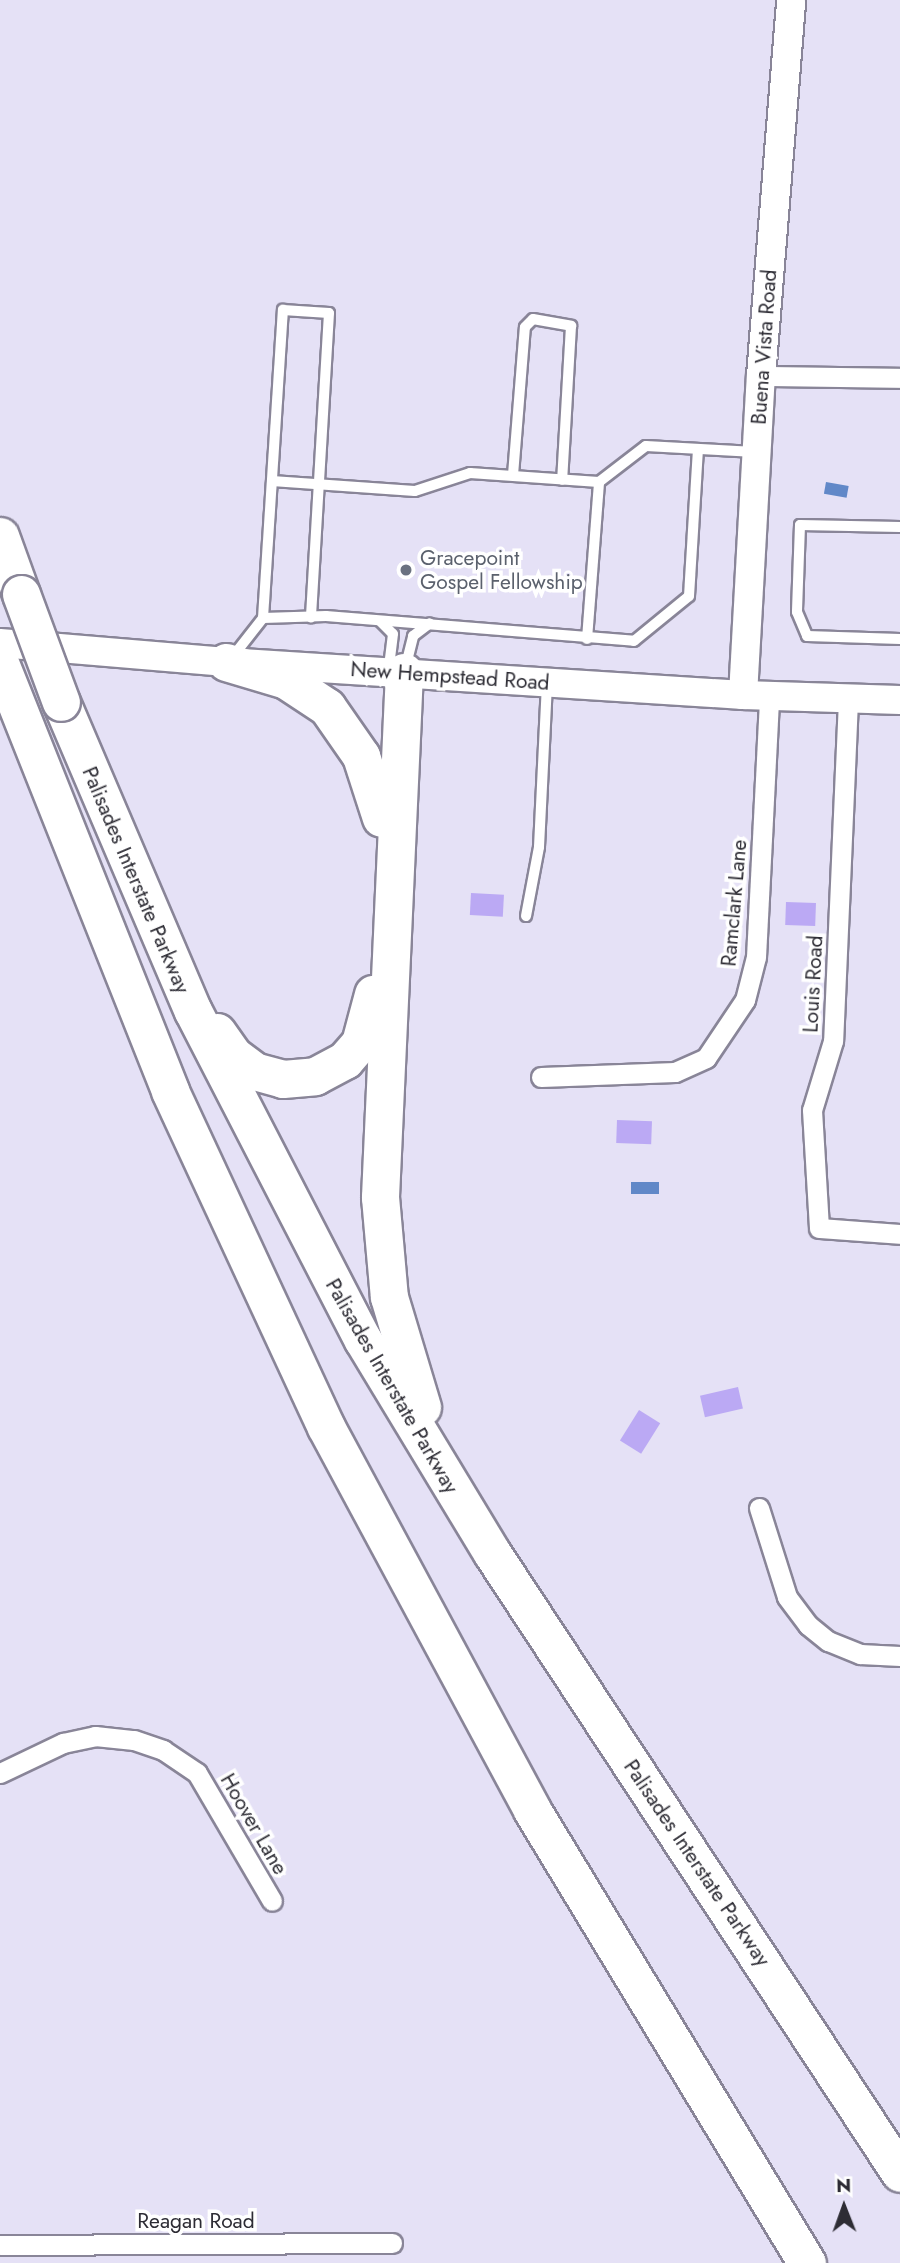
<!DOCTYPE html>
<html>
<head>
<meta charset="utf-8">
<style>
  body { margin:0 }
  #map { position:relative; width:900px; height:2263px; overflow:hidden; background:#e5e1f6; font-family:Jost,sans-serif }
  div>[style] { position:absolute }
  .water>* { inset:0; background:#6188c8; transform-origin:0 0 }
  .building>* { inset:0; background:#bba9f4; transform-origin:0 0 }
  .roads { filter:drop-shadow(2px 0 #898598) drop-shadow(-2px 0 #898598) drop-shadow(0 2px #898598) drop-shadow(0 -2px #898598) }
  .lane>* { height:10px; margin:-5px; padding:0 5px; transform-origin:5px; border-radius:5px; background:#fff }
  .street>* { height:19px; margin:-9.5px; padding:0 9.5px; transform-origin:9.5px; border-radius:9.5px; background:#fff }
  .secondary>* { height:28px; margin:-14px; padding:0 14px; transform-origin:14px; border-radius:14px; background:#fff }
  .highway>* { height:37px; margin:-18.5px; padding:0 18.5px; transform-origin:18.5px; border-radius:18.5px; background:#fff }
  .bridges { filter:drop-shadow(2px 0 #898598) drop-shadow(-2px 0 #898598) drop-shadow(0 2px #898598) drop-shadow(0 -2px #898598) }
  .highway-bridge>* { height:37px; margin:-18.5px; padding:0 18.5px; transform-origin:18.5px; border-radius:18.5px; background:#fff }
  .dots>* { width:19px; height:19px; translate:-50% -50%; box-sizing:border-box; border:4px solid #fff; border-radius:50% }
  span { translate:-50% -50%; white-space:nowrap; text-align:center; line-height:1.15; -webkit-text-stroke:7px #fff; paint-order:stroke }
  .street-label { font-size:21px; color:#2d2c34 }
  .worship-label { font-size:21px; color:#5b616d }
  .left { translate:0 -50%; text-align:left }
  .north { position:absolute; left:809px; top:2172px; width:70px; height:70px; -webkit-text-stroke:5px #fff; paint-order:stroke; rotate:359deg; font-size:19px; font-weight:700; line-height:28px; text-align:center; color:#2d2c34 }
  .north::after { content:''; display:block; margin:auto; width:24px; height:32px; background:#2d2c34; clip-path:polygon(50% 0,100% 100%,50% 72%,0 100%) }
</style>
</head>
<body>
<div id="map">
  <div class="water">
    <i style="left:826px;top:482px;width:23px;height:12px;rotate:10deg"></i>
    <i style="left:659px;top:1182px;width:12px;height:28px;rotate:90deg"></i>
  </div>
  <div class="building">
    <i style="left:471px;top:893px;width:33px;height:22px;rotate:3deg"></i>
    <i style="left:786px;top:902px;width:30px;height:23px;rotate:2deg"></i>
    <i style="left:617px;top:1120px;width:35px;height:23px;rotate:2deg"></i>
    <i style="left:738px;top:1387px;width:22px;height:39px;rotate:77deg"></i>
    <i style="left:639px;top:1410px;width:25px;height:36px;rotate:32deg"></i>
  </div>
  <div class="roads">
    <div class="lane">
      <i style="left:513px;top:475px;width:148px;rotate:-85.4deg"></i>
      <i style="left:525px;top:327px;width:11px;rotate:-45deg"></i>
      <i style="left:533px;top:319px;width:39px;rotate:10deg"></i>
      <i style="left:571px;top:326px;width:154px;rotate:93.3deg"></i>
      <i style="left:272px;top:481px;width:143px;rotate:4deg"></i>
      <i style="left:415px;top:491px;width:58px;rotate:-18.1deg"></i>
      <i style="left:470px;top:473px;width:129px;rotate:4deg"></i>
      <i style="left:599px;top:482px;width:59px;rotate:-37.5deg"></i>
      <i style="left:646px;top:446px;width:109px;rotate:3.2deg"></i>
      <i style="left:900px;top:527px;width:100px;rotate:-178.9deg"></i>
      <i style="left:800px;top:525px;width:87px;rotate:92deg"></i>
      <i style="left:797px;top:612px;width:26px;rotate:67deg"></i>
      <i style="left:807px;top:636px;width:93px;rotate:1.8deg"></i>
      <i style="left:263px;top:618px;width:63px;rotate:-1.8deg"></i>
      <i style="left:326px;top:616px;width:309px;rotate:4.6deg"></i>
      <i style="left:634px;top:641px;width:71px;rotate:-39.3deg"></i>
      <i style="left:689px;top:596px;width:147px;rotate:-86.5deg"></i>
      <i style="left:380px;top:621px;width:18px;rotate:45deg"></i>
      <i style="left:393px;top:634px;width:34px;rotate:97deg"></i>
      <i style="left:587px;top:639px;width:157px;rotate:-85.6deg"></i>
      <i style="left:234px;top:655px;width:47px;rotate:-51.9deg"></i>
      <i style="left:263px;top:618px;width:309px;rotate:-86.3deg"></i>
      <i style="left:283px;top:310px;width:46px;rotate:3.7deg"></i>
      <i style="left:329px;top:313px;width:305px;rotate:93.4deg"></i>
      <i style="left:406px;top:665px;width:30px;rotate:-76deg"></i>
      <i style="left:413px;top:636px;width:21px;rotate:-37deg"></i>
      <i style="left:526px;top:916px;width:70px;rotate:-79.3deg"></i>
      <i style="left:539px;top:847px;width:161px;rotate:-87.2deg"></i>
    </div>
    <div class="street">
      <i style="left:761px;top:376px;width:139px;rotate:0.8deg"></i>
      <i style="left:848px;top:700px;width:341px;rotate:92.5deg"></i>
      <i style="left:833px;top:1041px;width:72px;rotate:106.9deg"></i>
      <i style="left:812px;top:1110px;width:118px;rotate:86.6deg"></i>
      <i style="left:819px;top:1228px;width:81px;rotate:4.2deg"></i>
      <i style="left:541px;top:1077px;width:134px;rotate:-2.1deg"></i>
      <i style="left:675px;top:1072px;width:34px;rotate:-24deg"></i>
      <i style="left:706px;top:1058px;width:70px;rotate:-56.1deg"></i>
      <i style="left:745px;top:1000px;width:44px;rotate:-75.7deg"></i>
      <i style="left:756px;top:957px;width:260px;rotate:-87.1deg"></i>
      <i style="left:759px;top:1508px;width:93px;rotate:72.5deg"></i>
      <i style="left:787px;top:1597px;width:35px;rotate:53deg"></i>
      <i style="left:808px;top:1625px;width:26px;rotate:39deg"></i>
      <i style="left:828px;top:1641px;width:35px;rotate:22deg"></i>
      <i style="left:860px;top:1654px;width:40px;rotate:2.9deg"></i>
      <i style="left:0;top:1773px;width:70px;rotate:-25.5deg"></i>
      <i style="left:63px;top:1743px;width:33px;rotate:-12deg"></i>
      <i style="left:95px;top:1736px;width:39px;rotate:6deg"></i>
      <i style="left:134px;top:1740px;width:31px;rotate:19deg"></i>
      <i style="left:163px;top:1750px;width:41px;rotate:34.1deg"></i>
      <i style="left:197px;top:1773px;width:148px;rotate:59.6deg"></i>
      <i style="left:0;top:2245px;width:392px;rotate:-0.3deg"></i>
    </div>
    <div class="secondary">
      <i style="left:0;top:643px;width:227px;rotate:4.8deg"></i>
      <i style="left:226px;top:662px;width:518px;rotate:3.65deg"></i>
      <i style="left:743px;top:695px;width:157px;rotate:1.8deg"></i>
      <i style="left:743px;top:695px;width:320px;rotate:-86.8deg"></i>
      <i style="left:761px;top:376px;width:377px;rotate:-85.4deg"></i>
    </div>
    <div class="highway">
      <i style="left:0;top:536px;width:62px;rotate:70.1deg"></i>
      <i style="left:226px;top:662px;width:63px;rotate:16.7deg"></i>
      <i style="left:286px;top:680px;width:49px;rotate:33.4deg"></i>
      <i style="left:327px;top:707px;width:60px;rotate:55.2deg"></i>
      <i style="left:361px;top:756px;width:65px;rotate:72.1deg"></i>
      <i style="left:0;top:663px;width:461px;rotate:68.3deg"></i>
      <i style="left:170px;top:1091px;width:370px;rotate:65.1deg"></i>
      <i style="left:326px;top:1427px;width:435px;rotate:61.7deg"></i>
      <i style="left:532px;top:1810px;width:530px;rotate:58.74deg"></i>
      <i style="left:404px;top:672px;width:526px;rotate:92.62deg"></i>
      <i style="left:380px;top:1197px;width:100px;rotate:84.9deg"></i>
      <i style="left:389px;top:1297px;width:115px;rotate:73.3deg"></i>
      <i style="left:61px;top:702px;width:336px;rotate:66.9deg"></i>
      <i style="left:193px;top:1011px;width:370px;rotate:62.7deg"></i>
      <i style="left:363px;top:1340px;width:249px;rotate:58.8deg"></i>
      <i style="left:492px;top:1553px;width:742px;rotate:56.65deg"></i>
      <i style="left:217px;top:1032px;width:28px;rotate:55deg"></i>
      <i style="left:233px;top:1055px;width:26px;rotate:37deg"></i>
      <i style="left:254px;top:1071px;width:30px;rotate:15deg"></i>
      <i style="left:283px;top:1079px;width:32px;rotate:-5deg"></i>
      <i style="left:315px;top:1076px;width:34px;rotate:-28deg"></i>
      <i style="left:345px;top:1060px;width:23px;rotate:-49deg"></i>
      <i style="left:360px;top:1043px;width:51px;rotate:-75.1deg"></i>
    </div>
  </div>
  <div class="bridges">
    <div class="highway-bridge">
      <i style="left:21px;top:594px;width:115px;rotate:69.7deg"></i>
    </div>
  </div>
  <div class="dots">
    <i style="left:406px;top:570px;background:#6b7280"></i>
  </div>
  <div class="street-label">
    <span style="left:764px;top:347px;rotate:-86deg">Buena Vista Road</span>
    <span style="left:450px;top:676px;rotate:4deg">New Hempstead Road</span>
    <span style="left:136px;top:880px;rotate:67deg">Palisades Interstate Parkway</span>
    <span style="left:734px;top:903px;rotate:-85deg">Ramclark Lane</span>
    <span style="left:813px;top:984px;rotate:-87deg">Louis Road</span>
    <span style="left:392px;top:1386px;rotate:60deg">Palisades Interstate Parkway</span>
    <span style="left:254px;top:1824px;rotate:60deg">Hoover Lane</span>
    <span style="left:697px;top:1863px;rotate:56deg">Palisades Interstate Parkway</span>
    <span style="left:196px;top:2221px">Reagan Road</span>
  </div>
  <div class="worship-label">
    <span class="left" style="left:420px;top:570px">Gracepoint<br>Gospel Fellowship</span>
  </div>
  <div class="north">N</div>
</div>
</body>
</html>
